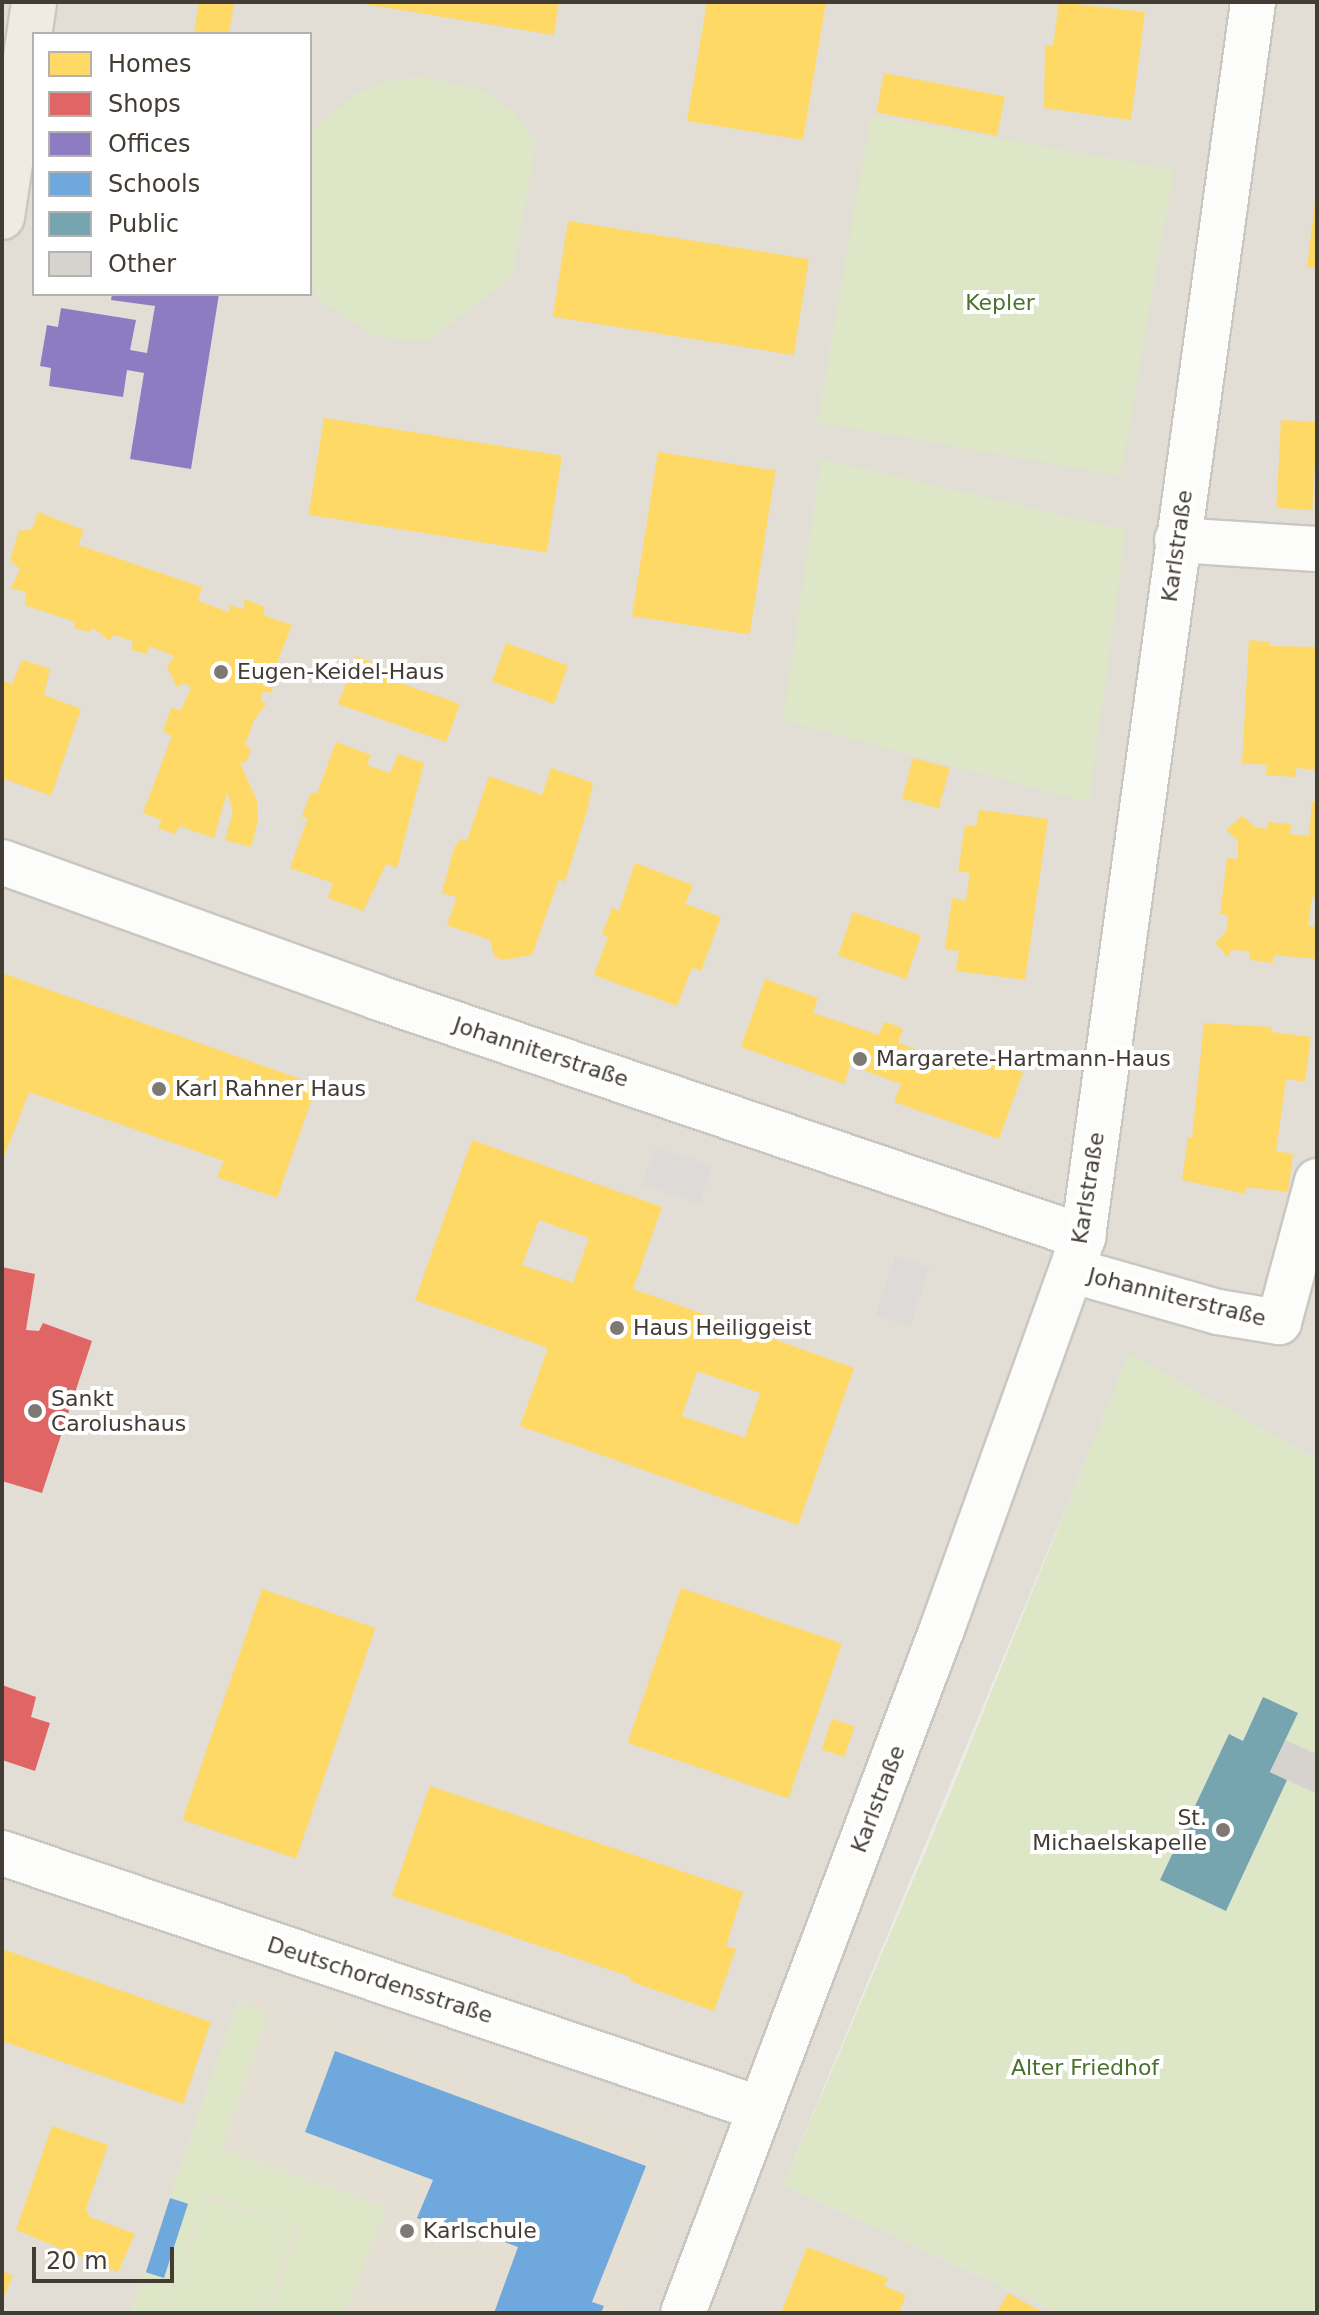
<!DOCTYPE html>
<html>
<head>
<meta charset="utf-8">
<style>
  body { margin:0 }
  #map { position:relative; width:1319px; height:2315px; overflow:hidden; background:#eeebe7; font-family:"DejaVu Sans",sans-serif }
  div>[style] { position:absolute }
  .residential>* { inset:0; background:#e2ddd5 }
  .education>* { inset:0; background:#e5ded3 }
  .green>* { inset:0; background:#dde7c8; transform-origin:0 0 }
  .parking>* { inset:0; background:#dddad7; transform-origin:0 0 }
  .homes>* { inset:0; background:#ffd966; transform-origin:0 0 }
  .shops>* { inset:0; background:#e06666 }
  .offices>* { inset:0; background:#8e7cc3 }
  .schools>* { inset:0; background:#6fa8dc; transform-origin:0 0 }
  .public>* { inset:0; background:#76a5af }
  .building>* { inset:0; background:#d6d2ce }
  .roads { filter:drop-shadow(2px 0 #cac7c3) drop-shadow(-2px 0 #cac7c3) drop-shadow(0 2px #cac7c3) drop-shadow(0 -2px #cac7c3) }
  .minor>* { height:44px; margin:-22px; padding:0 22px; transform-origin:22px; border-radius:22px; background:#fcfcfb }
  .major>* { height:44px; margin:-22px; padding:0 22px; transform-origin:22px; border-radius:22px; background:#efebe3 }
  .dots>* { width:22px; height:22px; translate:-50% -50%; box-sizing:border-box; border:4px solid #fff; border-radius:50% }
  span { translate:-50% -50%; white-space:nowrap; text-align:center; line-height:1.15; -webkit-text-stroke:8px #fff; paint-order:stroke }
  .park-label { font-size:22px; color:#4a712c }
  .street-label { font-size:22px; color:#433c34 }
  .poi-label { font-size:22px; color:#433c34 }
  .left { translate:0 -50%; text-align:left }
  .right { translate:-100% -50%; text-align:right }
  .frame { position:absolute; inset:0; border:4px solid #433c34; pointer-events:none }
  .legend { position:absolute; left:32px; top:32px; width:280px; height:264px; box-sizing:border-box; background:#fff; border:2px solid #b4b1ae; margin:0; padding:10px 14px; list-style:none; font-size:24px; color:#433c34 }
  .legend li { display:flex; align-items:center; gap:16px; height:40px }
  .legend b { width:40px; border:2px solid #b4b1ae }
  .scale { position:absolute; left:32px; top:2247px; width:142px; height:36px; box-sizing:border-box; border:4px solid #433c34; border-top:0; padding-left:10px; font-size:24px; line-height:28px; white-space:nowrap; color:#433c34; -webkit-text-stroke:6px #fff; paint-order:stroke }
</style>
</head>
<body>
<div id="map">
  <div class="residential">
    <i style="clip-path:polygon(evenodd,2px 2px,1317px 2px,1317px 1460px,1130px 1354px,783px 2185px,1059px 2313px,2px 2313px,2px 2px,34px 34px,310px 34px,310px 294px,34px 294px,34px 34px)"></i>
  </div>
  <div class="education">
    <i style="clip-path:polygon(237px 1994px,688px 2149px,626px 2313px,128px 2313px)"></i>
  </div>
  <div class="green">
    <i style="clip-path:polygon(421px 77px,481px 89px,512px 111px,536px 142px,513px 276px,427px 342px,374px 336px,324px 303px,310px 287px,310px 132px,355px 94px,384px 82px)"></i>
    <i style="left:871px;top:116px;width:308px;height:311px;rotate:10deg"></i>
    <i style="clip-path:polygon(821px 459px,1126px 530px,1089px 803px,783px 720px)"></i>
    <i style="clip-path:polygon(1129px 1353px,1317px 1460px,1317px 2313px,1059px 2313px,783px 2185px,950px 1794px)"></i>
    <i style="clip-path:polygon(238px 2003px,268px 2013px,221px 2150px,386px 2207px,345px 2313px,269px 2313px,298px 2228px,205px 2195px,164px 2313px,131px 2313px,145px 2272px,163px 2277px,188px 2204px,170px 2198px)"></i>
    <i style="clip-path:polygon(206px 2199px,294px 2228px,266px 2313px,166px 2313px)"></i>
  </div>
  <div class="parking">
    <i style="left:655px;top:1147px;width:60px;height:40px;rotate:18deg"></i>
    <i style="left:895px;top:1256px;width:36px;height:62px;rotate:18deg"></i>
  </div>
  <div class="homes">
    <i style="clip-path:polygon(199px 2px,234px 2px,229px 34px,194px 34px)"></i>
    <i style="clip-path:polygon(351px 2px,559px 2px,554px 35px)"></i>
    <i style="clip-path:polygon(707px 2px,826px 2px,803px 140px,687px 121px)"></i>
    <i style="clip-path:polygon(1059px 2px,1145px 12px,1131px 120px,1044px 108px,1045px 45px,1053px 46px)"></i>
    <i style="left:884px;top:73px;width:123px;height:40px;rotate:11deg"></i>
    <i style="clip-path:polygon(1315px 202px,1317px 202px,1317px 268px,1307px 267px)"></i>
    <i style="left:568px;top:221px;width:244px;height:97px;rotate:9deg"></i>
    <i style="left:324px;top:418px;width:241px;height:98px;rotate:9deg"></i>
    <i style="left:1281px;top:420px;width:36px;height:88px;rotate:3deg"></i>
    <i style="left:658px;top:452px;width:119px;height:166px;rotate:9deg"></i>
    <i style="clip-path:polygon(38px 512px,84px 530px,78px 545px,202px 587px,198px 601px,229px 612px,230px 605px,243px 609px,245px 599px,265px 607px,263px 615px,292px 625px,271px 678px,276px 680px,271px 693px,263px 691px,261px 702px,267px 703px,254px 720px,245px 745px,251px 750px,246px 762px,240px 763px,257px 801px,258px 821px,251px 847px,225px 840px,233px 811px,227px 792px,214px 838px,179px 826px,175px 834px,158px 828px,162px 820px,143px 813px,172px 736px,163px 731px,171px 708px,181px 710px,191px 688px,185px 683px,177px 687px,167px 667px,174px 656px,149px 646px,147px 654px,131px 650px,133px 641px,113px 635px,110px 641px,93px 628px,89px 632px,74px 628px,75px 622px,25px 605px,26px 592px,11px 588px,20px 569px,10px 560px,19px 531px,32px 529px)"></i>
    <i style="clip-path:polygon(1249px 640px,1269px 642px,1269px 646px,1317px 647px,1317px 770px,1296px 768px,1295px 777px,1266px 775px,1267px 765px,1242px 763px)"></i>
    <i style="left:506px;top:643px;width:66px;height:41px;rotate:20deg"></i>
    <i style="clip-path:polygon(356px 656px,389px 669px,386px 678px,460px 704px,446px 742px,338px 704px)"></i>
    <i style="clip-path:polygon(22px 660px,50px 669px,44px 695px,81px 709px,51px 796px,2px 778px,2px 681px,12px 684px)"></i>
    <i style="clip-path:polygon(336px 742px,371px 755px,367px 765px,390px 773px,398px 754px,424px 763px,397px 868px,386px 864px,363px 911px,328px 898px,333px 883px,290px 868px,308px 818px,302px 817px,311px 792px,317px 794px)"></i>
    <i style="left:913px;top:758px;width:38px;height:42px;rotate:15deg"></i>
    <i style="clip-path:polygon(551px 768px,593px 783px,587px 811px,565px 882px,559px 879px,532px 955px,502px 960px,494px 956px,490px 940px,447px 925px,457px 897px,442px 893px,449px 866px,455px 846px,461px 839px,467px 841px,489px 776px,542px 795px)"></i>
    <i style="clip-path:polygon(1312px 802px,1317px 802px,1317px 898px,1312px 897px,1308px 926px,1317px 927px,1317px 959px,1273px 955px,1273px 963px,1250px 960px,1249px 951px,1231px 950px,1228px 957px,1215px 943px,1226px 932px,1228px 915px,1220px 914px,1227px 858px,1238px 859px,1238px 840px,1226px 830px,1242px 816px,1255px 827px,1267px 829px,1268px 822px,1291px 824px,1290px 834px,1309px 836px)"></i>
    <i style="clip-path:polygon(979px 810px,1048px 819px,1025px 980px,956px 971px,959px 951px,945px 949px,952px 898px,966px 901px,970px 873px,958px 871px,965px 825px,976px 826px)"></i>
    <i style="clip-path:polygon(635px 863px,693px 885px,685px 904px,721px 917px,701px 971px,692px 968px,677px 1006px,594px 975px,608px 937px,602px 935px,612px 908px,619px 911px)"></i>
    <i style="left:853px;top:912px;width:72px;height:46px;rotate:19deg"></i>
    <i style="clip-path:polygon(2px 973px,317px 1085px,277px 1198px,217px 1177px,224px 1161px,29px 1092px,2px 1162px)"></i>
    <i style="clip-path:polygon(765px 979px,818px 998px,813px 1013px,879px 1035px,884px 1022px,894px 1025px,903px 1029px,898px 1043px,965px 1066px,970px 1053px,1023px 1072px,999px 1139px,894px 1102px,901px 1084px,850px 1065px,844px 1084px,741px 1047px)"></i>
    <i style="clip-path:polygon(1204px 1023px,1272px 1027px,1272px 1032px,1311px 1037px,1305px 1082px,1286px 1079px,1276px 1151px,1293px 1154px,1288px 1192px,1246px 1187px,1245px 1194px,1182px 1180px,1188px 1137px,1192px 1138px)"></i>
    <i style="clip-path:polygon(evenodd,472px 1140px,662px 1207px,633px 1289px,854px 1368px,798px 1525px,520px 1426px,548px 1348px,415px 1300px,472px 1140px,539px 1220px,589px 1238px,573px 1283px,522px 1265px,539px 1220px,472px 1140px,697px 1371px,760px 1393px,745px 1438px,682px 1416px,697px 1371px)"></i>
    <i style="left:681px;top:1588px;width:170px;height:164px;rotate:19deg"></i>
    <i style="left:262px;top:1589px;width:120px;height:244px;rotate:19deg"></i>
    <i style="left:832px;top:1719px;width:24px;height:32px;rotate:19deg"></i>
    <i style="clip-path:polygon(430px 1786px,743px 1892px,726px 1946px,736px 1949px,714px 2011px,630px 1981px,631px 1977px,392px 1896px)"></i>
    <i style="clip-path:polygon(2px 1949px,211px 2022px,183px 2104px,2px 2041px)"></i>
    <i style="clip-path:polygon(52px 2126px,108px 2145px,86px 2209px,90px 2217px,135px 2234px,118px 2272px,16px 2230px)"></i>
    <i style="clip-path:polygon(807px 2247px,888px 2278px,884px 2286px,906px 2295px,899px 2313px,781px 2313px)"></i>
    <i style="clip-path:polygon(2px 2271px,13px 2276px,2px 2301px)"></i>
    <i style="clip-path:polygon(1008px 2293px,1044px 2313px,997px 2313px)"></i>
  </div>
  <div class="shops">
    <i style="clip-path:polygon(2px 1267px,35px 1274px,26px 1330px,39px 1331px,43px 1323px,92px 1341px,42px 1493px,2px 1481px)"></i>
    <i style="clip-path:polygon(2px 1685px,36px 1697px,31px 1717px,50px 1723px,35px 1771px,2px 1760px)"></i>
  </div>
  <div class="offices">
    <i style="clip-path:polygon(112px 294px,219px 294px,191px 469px,130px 459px,144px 373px,127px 370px,123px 397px,49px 386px,51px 368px,40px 366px,47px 325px,58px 327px,61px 308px,136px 320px,130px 350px,147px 353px,155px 306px,111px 300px)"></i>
  </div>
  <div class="schools">
    <i style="clip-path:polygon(335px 2051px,646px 2166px,592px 2302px,604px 2306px,601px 2313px,494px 2313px,518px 2247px,456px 2224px,453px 2232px,417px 2218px,433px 2180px,305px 2132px)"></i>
    <i style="left:170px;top:2198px;width:19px;height:78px;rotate:18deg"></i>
  </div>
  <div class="public">
    <i style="clip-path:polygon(1263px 1697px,1298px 1713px,1270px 1772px,1287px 1780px,1226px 1911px,1160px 1880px,1229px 1734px,1243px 1741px)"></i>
  </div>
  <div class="building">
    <i style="clip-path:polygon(1286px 1740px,1314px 1753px,1317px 1745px,1317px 1794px,1270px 1772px)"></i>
  </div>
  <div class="roads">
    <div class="minor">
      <i style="left:1177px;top:540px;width:140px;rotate:3.7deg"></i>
      <i style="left:2px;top:862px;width:398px;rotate:19.8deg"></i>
      <i style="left:376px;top:997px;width:747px;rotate:18.75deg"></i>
      <i style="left:1074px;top:1271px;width:150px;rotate:15.9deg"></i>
      <i style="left:1218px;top:1312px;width:62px;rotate:9.3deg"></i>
      <i style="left:1279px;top:1322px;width:146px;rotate:-74.9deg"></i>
      <i style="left:2px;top:1853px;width:798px;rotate:18.64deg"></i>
      <i style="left:683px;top:2313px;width:731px;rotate:-69.26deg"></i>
      <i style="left:942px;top:1629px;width:417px;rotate:-70.2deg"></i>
      <i style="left:1083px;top:1237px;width:1247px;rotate:-82.16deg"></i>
    </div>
    <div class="major">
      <i style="left:2px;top:217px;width:217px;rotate:-81.5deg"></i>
    </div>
  </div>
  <div class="dots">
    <i style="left:221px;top:672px;background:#7f7973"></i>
    <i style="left:860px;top:1059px;background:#7f7973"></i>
    <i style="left:159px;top:1089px;background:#7f7973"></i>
    <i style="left:617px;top:1328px;background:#7f7973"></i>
    <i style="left:35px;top:1411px;background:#7f7973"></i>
    <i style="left:1223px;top:1830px;background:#7f7973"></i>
    <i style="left:407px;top:2231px;background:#7f7973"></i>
  </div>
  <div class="park-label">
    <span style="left:1000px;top:303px">Kepler</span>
    <span style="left:1085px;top:2068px">Alter Friedhof</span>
  </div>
  <div class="street-label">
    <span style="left:1177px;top:546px;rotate:-82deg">Karlstraße</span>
    <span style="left:541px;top:1052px;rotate:18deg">Johanniterstraße</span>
    <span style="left:1088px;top:1188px;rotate:-81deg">Karlstraße</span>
    <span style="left:1177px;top:1297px;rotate:14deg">Johanniterstraße</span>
    <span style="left:878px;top:1799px;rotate:-69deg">Karlstraße</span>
    <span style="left:380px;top:1980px;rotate:18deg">Deutschordensstraße</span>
  </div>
  <div class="poi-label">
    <span class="left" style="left:237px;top:672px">Eugen-Keidel-Haus</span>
    <span class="left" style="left:876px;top:1059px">Margarete-Hartmann-Haus</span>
    <span class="left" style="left:175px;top:1089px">Karl Rahner Haus</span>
    <span class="left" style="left:633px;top:1328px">Haus Heiliggeist</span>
    <span class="left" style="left:51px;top:1411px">Sankt<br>Carolushaus</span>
    <span class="right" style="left:1207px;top:1830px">St.<br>Michaelskapelle</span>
    <span class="left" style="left:423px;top:2231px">Karlschule</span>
  </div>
  <div class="frame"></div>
  <ul class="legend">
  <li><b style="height:22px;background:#ffd966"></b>Homes</li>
  <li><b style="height:22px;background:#e06666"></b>Shops</li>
  <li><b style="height:22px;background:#8e7cc3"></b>Offices</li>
  <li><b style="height:22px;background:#6fa8dc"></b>Schools</li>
  <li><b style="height:22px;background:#76a5af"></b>Public</li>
  <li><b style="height:22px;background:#d6d2ce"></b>Other</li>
  </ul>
  <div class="scale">20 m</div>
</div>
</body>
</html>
